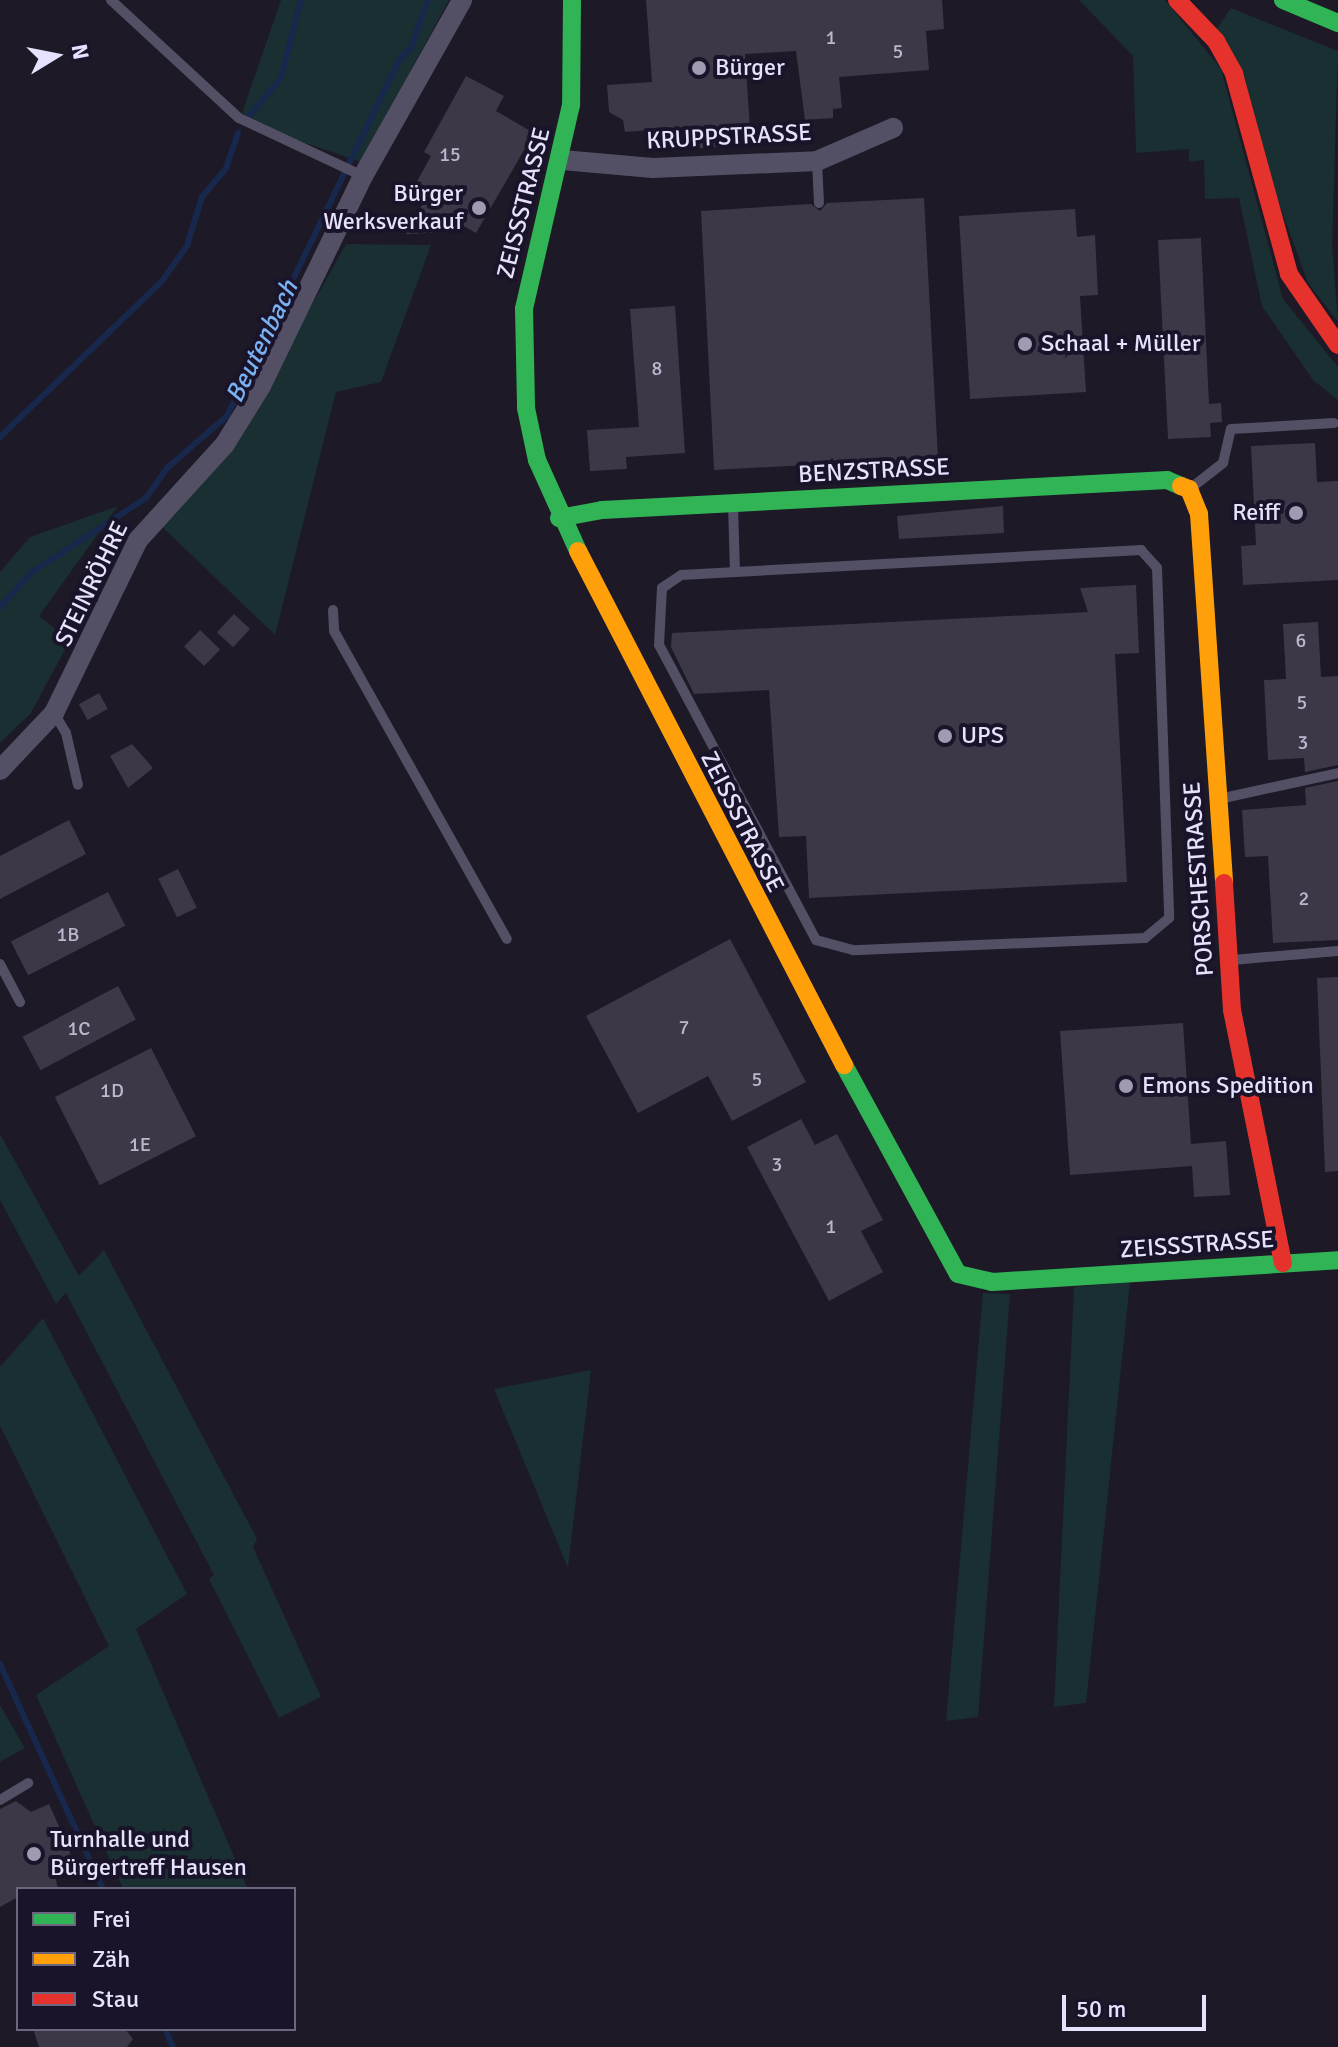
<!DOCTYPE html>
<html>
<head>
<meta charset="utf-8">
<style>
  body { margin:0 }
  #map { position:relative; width:1338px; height:2047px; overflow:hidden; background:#1d1926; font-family:Signika,sans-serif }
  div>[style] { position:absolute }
  .green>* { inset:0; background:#192f32 }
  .stream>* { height:6px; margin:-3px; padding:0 3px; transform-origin:3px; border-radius:3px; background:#18284c }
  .building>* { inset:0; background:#3c3847; transform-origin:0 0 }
  .lane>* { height:10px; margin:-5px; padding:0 5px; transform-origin:5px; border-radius:5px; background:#534f65 }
  .street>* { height:20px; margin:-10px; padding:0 10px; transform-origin:10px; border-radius:10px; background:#534f65 }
  .fast>* { height:18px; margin:-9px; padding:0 9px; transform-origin:9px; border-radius:9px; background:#30b455 }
  .slow>* { height:18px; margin:-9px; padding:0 9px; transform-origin:9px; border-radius:9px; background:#ff9f0a }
  .jam>* { height:18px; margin:-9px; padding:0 9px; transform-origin:9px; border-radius:9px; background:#e5322d }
  .dots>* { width:22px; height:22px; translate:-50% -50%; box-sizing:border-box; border:4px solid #1a142b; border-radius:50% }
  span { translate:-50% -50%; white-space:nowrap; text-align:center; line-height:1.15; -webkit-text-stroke:8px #1a142b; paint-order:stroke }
  .number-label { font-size:20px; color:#bcb7cf }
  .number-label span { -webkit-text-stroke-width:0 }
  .poi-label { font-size:24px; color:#e6e1fc }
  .left { translate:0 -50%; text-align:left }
  .right { translate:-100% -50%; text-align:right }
  .street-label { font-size:24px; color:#e6e1fc }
  .water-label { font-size:26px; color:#7ab1f1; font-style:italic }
  .legend { position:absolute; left:16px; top:1887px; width:280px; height:144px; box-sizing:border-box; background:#1a142b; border:2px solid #6c667f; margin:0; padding:10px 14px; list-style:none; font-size:24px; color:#e6e1fc }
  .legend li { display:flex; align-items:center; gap:16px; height:40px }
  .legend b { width:40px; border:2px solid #6c667f }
  .north { position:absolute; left:16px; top:16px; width:80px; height:80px; -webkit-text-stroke:6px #1a142b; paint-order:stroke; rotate:80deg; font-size:22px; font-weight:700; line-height:32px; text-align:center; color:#e6e1fc }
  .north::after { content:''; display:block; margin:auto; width:28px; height:36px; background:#e6e1fc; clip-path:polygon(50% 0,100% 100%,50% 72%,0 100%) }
  .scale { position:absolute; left:1062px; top:1995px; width:144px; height:36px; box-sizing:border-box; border:4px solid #e6e1fc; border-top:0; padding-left:10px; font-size:24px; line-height:28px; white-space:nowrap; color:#e6e1fc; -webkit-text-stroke:6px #1a142b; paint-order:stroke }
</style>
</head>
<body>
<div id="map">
  <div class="green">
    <i style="clip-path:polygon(281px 0,449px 0,361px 162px,264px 129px,242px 113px)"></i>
    <i style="clip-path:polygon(1079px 0,1165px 0,1221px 69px,1283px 299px,1338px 367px,1338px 400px,1313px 380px,1262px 306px,1239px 198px,1205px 199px,1204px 160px,1189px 162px,1189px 149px,1136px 153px,1133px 56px)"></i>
    <i style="clip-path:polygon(1231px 8px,1338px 51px,1332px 245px,1338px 322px,1308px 283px,1216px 30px)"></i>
    <i style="clip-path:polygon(346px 244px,431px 245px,381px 382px,336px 392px,275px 635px,153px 518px,265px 389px)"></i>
    <i style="clip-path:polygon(118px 506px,39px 616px,70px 640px,31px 713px,0 743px,0 572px,30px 537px)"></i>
    <i style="clip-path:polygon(0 1134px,79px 1276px,104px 1250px,257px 1539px,253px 1547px,321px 1697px,279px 1718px,209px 1579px,214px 1575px,66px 1293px,56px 1304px,0 1200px)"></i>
    <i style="clip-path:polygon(1130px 1282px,1086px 1703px,1054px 1707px,1074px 1287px)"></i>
    <i style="clip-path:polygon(983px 1293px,1010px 1294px,978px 1717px,946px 1721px)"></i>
    <i style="clip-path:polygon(43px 1318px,187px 1594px,136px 1629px,248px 1889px,123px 1889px,36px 1695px,109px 1646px,0 1426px,0 1367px)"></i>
    <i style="clip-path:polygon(591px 1370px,568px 1568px,494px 1389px)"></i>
    <i style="clip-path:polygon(0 1705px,25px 1748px,0 1762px)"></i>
  </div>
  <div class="stream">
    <i style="left:250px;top:115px;width:48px;rotate:-50deg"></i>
    <i style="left:281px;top:78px;width:81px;rotate:-75.6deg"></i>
    <i style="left:0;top:437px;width:225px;rotate:-43.9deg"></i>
    <i style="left:162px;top:281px;width:43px;rotate:-54.5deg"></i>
    <i style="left:187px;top:246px;width:51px;rotate:-73deg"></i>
    <i style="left:202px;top:197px;width:38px;rotate:-50deg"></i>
    <i style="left:226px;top:168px;width:37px;rotate:-71deg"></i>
    <i style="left:0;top:607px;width:47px;rotate:-47.6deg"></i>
    <i style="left:32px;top:572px;width:136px;rotate:-33deg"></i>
    <i style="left:146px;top:498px;width:37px;rotate:-55deg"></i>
    <i style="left:167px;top:468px;width:79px;rotate:-40.9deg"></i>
    <i style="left:227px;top:416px;width:395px;rotate:-64.2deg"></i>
    <i style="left:399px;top:60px;width:17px;rotate:-45deg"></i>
    <i style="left:411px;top:48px;width:51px;rotate:-70.5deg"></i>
    <i style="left:0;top:1664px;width:247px;rotate:65.4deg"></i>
    <i style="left:165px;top:2029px;width:20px;rotate:66deg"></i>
  </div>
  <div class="building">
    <i style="clip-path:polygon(646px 0,942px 0,944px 29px,926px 31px,929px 70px,839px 77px,842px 108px,833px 109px,833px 118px,805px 120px,796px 51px,745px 54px,751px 144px,690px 149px,688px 127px,625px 132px,623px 120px,609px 112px,607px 85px,652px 82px)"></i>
    <i style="clip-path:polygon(466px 76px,504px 96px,496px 111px,534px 133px,476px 233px,457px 222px,451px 232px,406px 234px,424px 202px,410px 194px,431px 156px,424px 152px)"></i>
    <i style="clip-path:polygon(924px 198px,938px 458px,714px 470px,701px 211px,811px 204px,820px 211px,827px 203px)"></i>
    <i style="clip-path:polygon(1075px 209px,1077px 237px,1095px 235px,1098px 295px,1080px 296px,1086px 392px,970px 399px,959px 216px)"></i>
    <i style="clip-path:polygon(1201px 238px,1209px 404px,1221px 403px,1222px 422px,1210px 423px,1211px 437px,1168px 439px,1158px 240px)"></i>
    <i style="clip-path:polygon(675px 306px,685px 453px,626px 457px,627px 469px,590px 471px,587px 430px,639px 427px,630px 309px)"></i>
    <i style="clip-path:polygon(1315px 443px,1317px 482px,1338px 481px,1338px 580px,1243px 585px,1241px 546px,1256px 545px,1251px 446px)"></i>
    <i style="clip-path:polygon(1003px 506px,1004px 533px,899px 539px,897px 516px)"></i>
    <i style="clip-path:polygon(1136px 585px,1139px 653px,1115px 654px,1127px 882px,809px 898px,806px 836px,779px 837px,769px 690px,694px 694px,671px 647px,672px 633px,1088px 612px,1080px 588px)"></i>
    <i style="left:234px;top:614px;width:22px;height:25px;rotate:43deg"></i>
    <i style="clip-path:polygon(1318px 622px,1321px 677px,1338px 676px,1338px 765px,1305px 772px,1304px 758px,1268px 760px,1264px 680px,1286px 679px,1283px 624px)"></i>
    <i style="left:200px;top:630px;width:28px;height:23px;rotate:44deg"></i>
    <i style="left:99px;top:693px;width:18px;height:23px;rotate:61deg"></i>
    <i style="clip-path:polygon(132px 744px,153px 768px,128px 788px,110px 756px)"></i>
    <i style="clip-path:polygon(1338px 781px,1338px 940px,1273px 943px,1268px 856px,1245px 857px,1242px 810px,1306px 805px,1305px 788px)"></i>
    <i style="clip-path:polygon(69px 820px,86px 854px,0 899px,0 856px)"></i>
    <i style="left:178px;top:869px;width:43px;height:22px;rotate:64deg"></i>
    <i style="left:108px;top:892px;width:38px;height:109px;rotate:63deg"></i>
    <i style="clip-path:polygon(730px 939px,806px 1082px,732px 1121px,708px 1076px,638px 1113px,586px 1016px)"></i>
    <i style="clip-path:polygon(1338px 977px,1338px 1171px,1325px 1172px,1317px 978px)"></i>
    <i style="left:118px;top:986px;width:38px;height:108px;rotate:62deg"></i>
    <i style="clip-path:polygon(1183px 1023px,1191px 1144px,1226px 1141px,1230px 1195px,1194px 1197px,1192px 1166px,1070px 1175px,1060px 1031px)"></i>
    <i style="left:151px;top:1048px;width:99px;height:108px;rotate:63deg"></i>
    <i style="clip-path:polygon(801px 1119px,815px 1145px,837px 1134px,883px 1220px,861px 1231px,883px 1272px,829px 1301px,747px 1147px)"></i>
    <i style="clip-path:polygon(16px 1801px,31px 1812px,49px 1804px,70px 1851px,69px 1868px,55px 1876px,58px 1889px,18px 1889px,18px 1897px,0 1907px,0 1809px)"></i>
    <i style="clip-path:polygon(33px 2029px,125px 2029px,133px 2039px,127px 2047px,39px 2047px)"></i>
  </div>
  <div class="lane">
    <i style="left:111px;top:0;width:174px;rotate:42.7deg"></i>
    <i style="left:239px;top:118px;width:137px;rotate:25.1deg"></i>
    <i style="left:817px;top:161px;width:42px;rotate:87.3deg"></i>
    <i style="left:1191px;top:488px;width:41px;rotate:-38deg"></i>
    <i style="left:1223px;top:463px;width:35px;rotate:-77deg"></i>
    <i style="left:1231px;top:429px;width:103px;rotate:-3.3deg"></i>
    <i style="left:733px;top:505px;width:67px;rotate:88.3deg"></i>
    <i style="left:1141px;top:550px;width:24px;rotate:48deg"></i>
    <i style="left:1157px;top:568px;width:350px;rotate:88deg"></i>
    <i style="left:1169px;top:918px;width:31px;rotate:140deg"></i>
    <i style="left:1145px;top:938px;width:292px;rotate:177.6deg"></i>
    <i style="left:853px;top:950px;width:38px;rotate:-165deg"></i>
    <i style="left:816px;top:940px;width:334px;rotate:-118deg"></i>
    <i style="left:659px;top:645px;width:57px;rotate:-87deg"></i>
    <i style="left:662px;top:588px;width:23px;rotate:-34deg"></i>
    <i style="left:681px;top:575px;width:461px;rotate:-3.1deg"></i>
    <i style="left:333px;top:610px;width:21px;rotate:87deg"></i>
    <i style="left:334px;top:631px;width:353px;rotate:60.7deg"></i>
    <i style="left:54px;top:713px;width:23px;rotate:59deg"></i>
    <i style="left:66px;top:733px;width:53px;rotate:77deg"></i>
    <i style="left:1219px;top:799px;width:122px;rotate:-12.3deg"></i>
    <i style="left:1232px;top:960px;width:106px;rotate:-4.9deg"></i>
    <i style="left:0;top:964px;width:43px;rotate:62.2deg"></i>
    <i style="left:0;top:1800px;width:33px;rotate:-31deg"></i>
  </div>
  <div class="street">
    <i style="left:562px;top:160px;width:91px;rotate:5deg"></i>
    <i style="left:653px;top:168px;width:164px;rotate:-2.4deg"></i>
    <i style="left:817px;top:161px;width:83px;rotate:-23.5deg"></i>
    <i style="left:0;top:770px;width:79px;rotate:-46.5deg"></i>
    <i style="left:54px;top:713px;width:192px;rotate:-64.1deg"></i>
    <i style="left:138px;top:540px;width:130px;rotate:-47.8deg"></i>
    <i style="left:225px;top:444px;width:68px;rotate:-58.2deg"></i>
    <i style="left:261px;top:386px;width:233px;rotate:-64.1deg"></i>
    <i style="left:363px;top:176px;width:202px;rotate:-60.6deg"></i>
  </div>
  <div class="fast">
    <i style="left:572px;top:0;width:105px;rotate:90.5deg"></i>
    <i style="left:571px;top:105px;width:209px;rotate:103deg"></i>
    <i style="left:524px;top:309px;width:99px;rotate:88.8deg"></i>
    <i style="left:526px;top:408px;width:53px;rotate:78.1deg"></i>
    <i style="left:537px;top:460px;width:100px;rotate:65.7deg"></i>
    <i style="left:1283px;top:0;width:60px;rotate:22.7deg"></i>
    <i style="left:559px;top:518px;width:44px;rotate:-10.5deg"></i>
    <i style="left:602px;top:510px;width:566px;rotate:-3.04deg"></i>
    <i style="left:1167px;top:480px;width:15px;rotate:23deg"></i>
    <i style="left:844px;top:1065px;width:238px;rotate:61.4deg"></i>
    <i style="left:958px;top:1274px;width:35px;rotate:13deg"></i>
    <i style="left:992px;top:1282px;width:347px;rotate:-3.6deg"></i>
  </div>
  <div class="slow">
    <i style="left:1181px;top:486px;width:9px;rotate:21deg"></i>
    <i style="left:1189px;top:489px;width:27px;rotate:68deg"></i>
    <i style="left:1199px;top:514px;width:370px;rotate:86.1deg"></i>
    <i style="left:578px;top:551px;width:579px;rotate:62.64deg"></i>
  </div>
  <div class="jam">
    <i style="left:1177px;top:0;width:57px;rotate:46.4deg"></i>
    <i style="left:1216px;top:41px;width:38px;rotate:61deg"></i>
    <i style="left:1234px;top:74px;width:207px;rotate:74.6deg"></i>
    <i style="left:1289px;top:274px;width:86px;rotate:55.4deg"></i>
    <i style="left:1224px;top:883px;width:127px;rotate:86.4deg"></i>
    <i style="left:1232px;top:1010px;width:258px;rotate:78.6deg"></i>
  </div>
  <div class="dots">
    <i style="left:699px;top:68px;background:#a09bb1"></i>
    <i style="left:479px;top:208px;background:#a09bb1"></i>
    <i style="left:1025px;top:344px;background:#a09bb1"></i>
    <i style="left:1296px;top:513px;background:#a09bb1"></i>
    <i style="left:945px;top:736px;background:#a09bb1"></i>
    <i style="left:1126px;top:1086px;background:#a09bb1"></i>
    <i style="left:34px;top:1854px;background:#a09bb1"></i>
  </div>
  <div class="number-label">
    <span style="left:831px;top:37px">1</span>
    <span style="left:898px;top:51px">5</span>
    <span style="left:450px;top:154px">15</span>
    <span style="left:657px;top:368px">8</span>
    <span style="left:1301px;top:640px">6</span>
    <span style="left:1302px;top:702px">5</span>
    <span style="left:1303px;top:742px">3</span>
    <span style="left:1304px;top:898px">2</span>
    <span style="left:68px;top:934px">1B</span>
    <span style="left:684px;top:1027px">7</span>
    <span style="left:79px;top:1028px">1C</span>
    <span style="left:757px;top:1079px">5</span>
    <span style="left:112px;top:1090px">1D</span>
    <span style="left:140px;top:1144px">1E</span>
    <span style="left:777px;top:1164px">3</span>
    <span style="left:831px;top:1226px">1</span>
  </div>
  <div class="poi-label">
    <span class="left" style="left:715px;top:68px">Bürger</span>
    <span class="right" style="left:463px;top:208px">Bürger<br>Werksverkauf</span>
    <span class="left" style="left:1041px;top:344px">Schaal + Müller</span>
    <span class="right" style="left:1280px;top:513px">Reiff</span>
    <span class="left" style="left:961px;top:736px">UPS</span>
    <span class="left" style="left:1142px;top:1086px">Emons Spedition</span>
    <span class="left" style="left:50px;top:1854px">Turnhalle und<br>Bürgertreff Hausen</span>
  </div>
  <div class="street-label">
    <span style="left:729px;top:137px;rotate:-3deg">KRUPPSTRASSE</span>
    <span style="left:524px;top:203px;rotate:-76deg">ZEISSSTRASSE</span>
    <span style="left:874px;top:471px;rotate:-3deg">BENZSTRASSE</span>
    <span style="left:92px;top:584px;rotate:-64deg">STEINRÖHRE</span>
    <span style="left:742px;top:822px;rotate:63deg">ZEISSSTRASSE</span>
    <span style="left:1199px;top:879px;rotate:-94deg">PORSCHESTRASSE</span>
    <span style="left:1197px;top:1245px;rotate:-4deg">ZEISSSTRASSE</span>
  </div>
  <div class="water-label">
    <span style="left:263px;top:342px;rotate:-64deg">Beutenbach</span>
  </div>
  <ul class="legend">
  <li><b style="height:10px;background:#30b455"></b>Frei</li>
  <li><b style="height:10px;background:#ff9f0a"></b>Zäh</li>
  <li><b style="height:10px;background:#e5322d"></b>Stau</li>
  </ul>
  <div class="north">N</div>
  <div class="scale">50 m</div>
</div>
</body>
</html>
